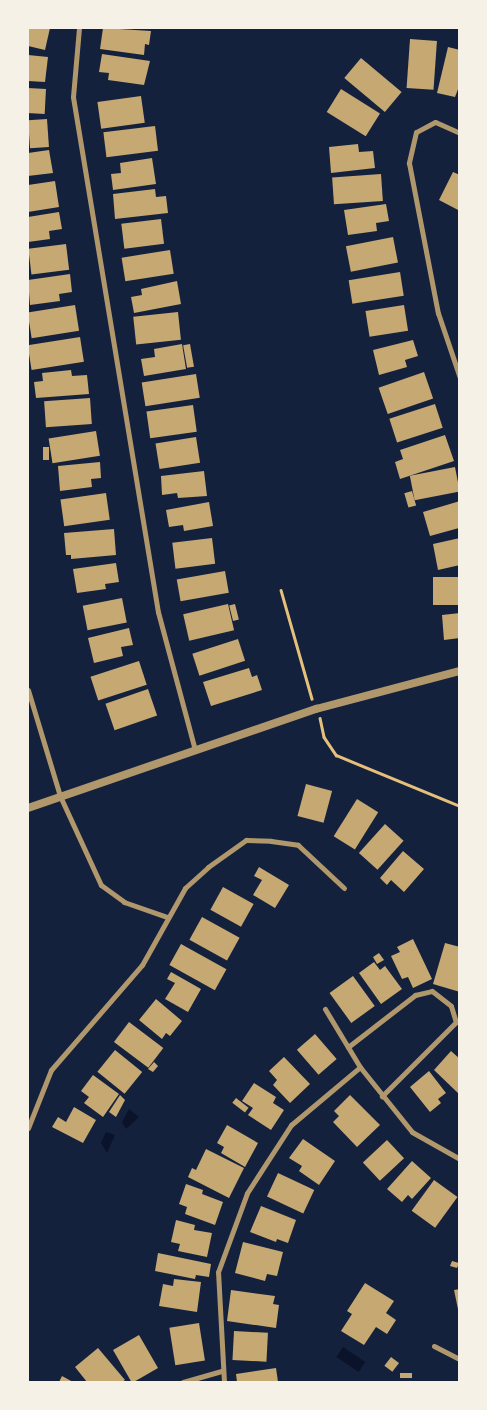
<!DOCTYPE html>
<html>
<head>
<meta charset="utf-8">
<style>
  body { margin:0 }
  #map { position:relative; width:487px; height:1410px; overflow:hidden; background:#14213d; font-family:"Exo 2",sans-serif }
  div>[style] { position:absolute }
  .water>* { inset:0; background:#0b132b; transform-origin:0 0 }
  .building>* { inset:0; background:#c6a872; transform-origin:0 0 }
  .path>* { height:2.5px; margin:-1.25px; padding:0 1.25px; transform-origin:1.25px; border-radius:1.25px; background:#e5c07b }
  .minor>* { height:5px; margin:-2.5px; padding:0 2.5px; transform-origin:2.5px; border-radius:2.5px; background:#b1986c }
  .tertiary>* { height:8px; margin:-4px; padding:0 4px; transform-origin:4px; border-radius:4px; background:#b1986c }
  span { translate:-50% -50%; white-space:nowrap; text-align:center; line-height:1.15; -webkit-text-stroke:5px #f6f1e7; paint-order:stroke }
  .frame { position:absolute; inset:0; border:29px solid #f6f1e7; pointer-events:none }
</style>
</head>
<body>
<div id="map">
  <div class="water">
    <i style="clip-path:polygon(129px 1109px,139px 1117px,126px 1129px,122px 1122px)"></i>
    <i style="clip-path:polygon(106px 1132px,115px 1135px,107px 1153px,101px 1143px)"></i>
    <i style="left:343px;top:1347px;width:27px;height:12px;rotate:34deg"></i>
  </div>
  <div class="building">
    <i style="clip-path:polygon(28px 28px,50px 28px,45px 50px,28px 46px)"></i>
    <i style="clip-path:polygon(103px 28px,151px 31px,149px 45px,145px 44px,144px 55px,100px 49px)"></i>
    <i style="left:410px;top:39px;width:27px;height:49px;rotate:4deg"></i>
    <i style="clip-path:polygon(448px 47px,460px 50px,460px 84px,455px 97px,437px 93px)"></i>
    <i style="clip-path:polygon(102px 54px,150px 61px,144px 85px,108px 80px,109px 73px,99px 72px)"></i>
    <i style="clip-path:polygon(28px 55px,48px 57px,45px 82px,28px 81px)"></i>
    <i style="left:361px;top:58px;width:53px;height:26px;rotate:40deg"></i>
    <i style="left:28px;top:88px;width:18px;height:25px;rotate:3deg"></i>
    <i style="left:341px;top:89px;width:46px;height:27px;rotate:32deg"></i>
    <i style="left:141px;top:96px;width:27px;height:44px;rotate:82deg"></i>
    <i style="left:47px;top:119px;width:28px;height:19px;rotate:86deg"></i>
    <i style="left:155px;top:126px;width:25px;height:52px;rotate:83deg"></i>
    <i style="clip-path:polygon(358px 144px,359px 152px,373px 151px,375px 168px,331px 173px,329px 147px)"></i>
    <i style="clip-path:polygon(49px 150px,53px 173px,28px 176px,28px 153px)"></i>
    <i style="clip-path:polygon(152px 158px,156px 184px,113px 190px,111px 174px,121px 173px,120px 163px)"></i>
    <i style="clip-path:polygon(453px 172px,460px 175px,460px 211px,439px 200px)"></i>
    <i style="left:381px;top:174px;width:27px;height:49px;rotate:86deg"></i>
    <i style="clip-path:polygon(55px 181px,59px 207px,28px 212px,28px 185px)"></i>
    <i style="clip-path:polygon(155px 189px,156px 197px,166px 196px,168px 213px,115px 219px,113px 194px)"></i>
    <i style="clip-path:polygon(386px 204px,389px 221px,376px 223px,377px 231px,348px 235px,344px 210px)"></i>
    <i style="clip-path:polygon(59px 212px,62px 229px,49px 231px,50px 239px,28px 242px,28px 217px)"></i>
    <i style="left:161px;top:219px;width:25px;height:40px;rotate:83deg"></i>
    <i style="left:393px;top:237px;width:26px;height:48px;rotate:79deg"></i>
    <i style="left:66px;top:244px;width:26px;height:38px;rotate:83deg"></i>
    <i style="left:170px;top:250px;width:24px;height:49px;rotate:81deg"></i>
    <i style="left:400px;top:272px;width:24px;height:52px;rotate:81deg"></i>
    <i style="clip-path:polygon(70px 274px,72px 292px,59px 294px,60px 301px,30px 305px,28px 280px)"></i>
    <i style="clip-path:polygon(177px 281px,181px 304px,134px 313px,131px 297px,142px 295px,141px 289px)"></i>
    <i style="left:75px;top:305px;width:26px;height:48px;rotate:81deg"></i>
    <i style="left:404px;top:305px;width:26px;height:39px;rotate:81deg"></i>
    <i style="left:178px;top:312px;width:28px;height:45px;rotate:84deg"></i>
    <i style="left:80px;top:337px;width:25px;height:53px;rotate:81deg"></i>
    <i style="clip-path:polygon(413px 340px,418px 356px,405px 360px,407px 367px,379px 375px,373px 350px)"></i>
    <i style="clip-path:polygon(182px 344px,186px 369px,144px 376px,141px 359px,155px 357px,154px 349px)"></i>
    <i style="left:190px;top:344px;width:23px;height:7px;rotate:80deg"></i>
    <i style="clip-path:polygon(71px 370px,72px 376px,87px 375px,89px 394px,36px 398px,34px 382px,43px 381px,42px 373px)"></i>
    <i style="left:424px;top:372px;width:28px;height:48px;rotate:71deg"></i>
    <i style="left:196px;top:374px;width:24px;height:55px;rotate:81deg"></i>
    <i style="left:90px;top:398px;width:26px;height:46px;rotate:86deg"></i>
    <i style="left:435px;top:404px;width:25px;height:48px;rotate:72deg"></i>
    <i style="left:193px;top:405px;width:27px;height:47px;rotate:82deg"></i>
    <i style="left:96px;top:431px;width:25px;height:48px;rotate:81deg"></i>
    <i style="clip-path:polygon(445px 435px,454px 461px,400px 479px,395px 462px,403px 459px,400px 450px)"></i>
    <i style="left:196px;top:437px;width:26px;height:41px;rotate:81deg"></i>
    <i style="left:43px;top:447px;width:6px;height:13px"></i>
    <i style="clip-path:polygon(100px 462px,101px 478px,91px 479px,92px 487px,60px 491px,58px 466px)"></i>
    <i style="left:455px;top:467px;width:25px;height:46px;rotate:79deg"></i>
    <i style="clip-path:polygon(204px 471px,207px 496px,178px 498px,177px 493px,162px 495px,161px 476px)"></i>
    <i style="left:412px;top:491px;width:15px;height:8px;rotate:74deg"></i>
    <i style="left:106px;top:493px;width:27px;height:46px;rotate:82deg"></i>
    <i style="clip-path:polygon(460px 501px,459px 528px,430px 536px,423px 512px)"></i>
    <i style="clip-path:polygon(209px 502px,213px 526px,184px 531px,183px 525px,169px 527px,166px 510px)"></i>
    <i style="clip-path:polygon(114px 529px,116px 555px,71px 559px,71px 555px,66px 555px,64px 533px)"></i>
    <i style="left:212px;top:538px;width:26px;height:40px;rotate:83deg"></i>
    <i style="clip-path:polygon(460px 538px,460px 565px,438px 570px,433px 544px)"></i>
    <i style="clip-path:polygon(116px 563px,119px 582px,105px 584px,106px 589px,77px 593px,73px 569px)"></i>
    <i style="left:225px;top:571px;width:22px;height:49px;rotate:80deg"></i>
    <i style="left:460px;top:577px;width:28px;height:27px;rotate:90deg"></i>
    <i style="left:122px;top:598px;width:25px;height:40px;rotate:79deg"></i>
    <i style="left:228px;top:604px;width:27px;height:46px;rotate:77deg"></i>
    <i style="left:235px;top:604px;width:16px;height:6px;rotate:76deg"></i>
    <i style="clip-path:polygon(460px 613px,460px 638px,444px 640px,442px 615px)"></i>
    <i style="clip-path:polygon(129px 628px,133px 645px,121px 647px,123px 656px,94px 663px,88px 638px)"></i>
    <i style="left:238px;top:639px;width:23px;height:48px;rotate:72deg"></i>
    <i style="left:139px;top:661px;width:25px;height:51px;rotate:72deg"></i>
    <i style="clip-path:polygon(249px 668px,252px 677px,257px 675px,262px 690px,211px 706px,203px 682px)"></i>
    <i style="left:148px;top:689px;width:28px;height:45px;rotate:71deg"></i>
    <i style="left:306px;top:784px;width:27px;height:33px;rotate:15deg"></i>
    <i style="left:357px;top:799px;width:25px;height:44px;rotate:32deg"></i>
    <i style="left:385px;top:824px;width:25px;height:39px;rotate:42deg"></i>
    <i style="clip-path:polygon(403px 851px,424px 869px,404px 892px,391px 880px,387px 885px,380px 878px)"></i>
    <i style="clip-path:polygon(259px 867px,289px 885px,275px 908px,253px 895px,262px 880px,254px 876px)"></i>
    <i style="left:223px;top:887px;width:35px;height:26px;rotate:29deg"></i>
    <i style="left:202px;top:917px;width:43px;height:26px;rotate:29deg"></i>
    <i style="clip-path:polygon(413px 939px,432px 979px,413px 988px,408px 977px,402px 979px,391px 956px,400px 952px,397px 947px)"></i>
    <i style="clip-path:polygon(445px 943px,460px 947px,460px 992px,433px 984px)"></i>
    <i style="left:181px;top:944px;width:52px;height:24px;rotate:29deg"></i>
    <i style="clip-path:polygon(379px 953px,384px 960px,377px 964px,373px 957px)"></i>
    <i style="clip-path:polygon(374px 962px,380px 970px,385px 966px,402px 989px,381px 1004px,359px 973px)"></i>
    <i style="clip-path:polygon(171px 972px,201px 989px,188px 1012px,165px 999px,175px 983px,167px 979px)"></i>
    <i style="left:353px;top:976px;width:37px;height:29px;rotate:54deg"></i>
    <i style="clip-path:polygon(156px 999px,182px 1021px,170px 1036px,166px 1033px,162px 1039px,139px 1020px)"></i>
    <i style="left:129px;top:1022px;width:43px;height:25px;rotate:37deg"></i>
    <i style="left:315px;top:1034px;width:33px;height:24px;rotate:49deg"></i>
    <i style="left:115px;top:1050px;width:35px;height:28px;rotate:39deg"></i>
    <i style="clip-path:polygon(451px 1051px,460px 1059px,460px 1095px,434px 1070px)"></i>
    <i style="clip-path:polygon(284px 1057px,310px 1084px,290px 1103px,273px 1085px,277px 1080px,269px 1071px)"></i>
    <i style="clip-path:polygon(154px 1062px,158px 1066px,153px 1072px,148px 1069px)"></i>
    <i style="clip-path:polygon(429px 1071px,446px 1093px,438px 1099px,441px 1103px,430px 1112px,410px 1087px)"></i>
    <i style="clip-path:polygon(93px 1075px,119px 1094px,103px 1117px,84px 1103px,89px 1097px,81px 1091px)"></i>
    <i style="clip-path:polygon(254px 1083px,276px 1097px,273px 1103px,284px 1110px,271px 1130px,248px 1115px,253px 1108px,242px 1101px)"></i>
    <i style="clip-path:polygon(120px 1095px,125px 1100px,116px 1117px,109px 1112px)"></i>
    <i style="clip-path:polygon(350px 1095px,380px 1125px,357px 1147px,333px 1122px,339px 1116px,334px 1111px)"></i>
    <i style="left:236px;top:1098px;width:16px;height:6px;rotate:38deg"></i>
    <i style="clip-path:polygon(74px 1107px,96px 1120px,83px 1143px,52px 1127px,58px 1117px,66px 1122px)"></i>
    <i style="clip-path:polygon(227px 1125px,258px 1143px,245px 1167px,221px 1153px,224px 1147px,217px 1143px)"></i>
    <i style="clip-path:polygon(303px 1139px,335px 1161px,319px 1185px,299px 1171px,302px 1166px,289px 1158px)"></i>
    <i style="left:387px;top:1140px;width:25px;height:33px;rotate:47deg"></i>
    <i style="clip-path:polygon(206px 1149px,244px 1168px,229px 1198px,188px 1177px,192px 1168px,196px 1170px)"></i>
    <i style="clip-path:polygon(412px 1161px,431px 1178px,412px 1199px,408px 1195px,402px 1202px,387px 1189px)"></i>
    <i style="left:278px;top:1173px;width:40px;height:26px;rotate:25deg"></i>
    <i style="left:434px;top:1180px;width:29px;height:38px;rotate:36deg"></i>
    <i style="clip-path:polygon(186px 1184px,203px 1190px,202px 1194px,223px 1202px,215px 1225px,185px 1214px,187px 1207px,179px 1204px)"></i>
    <i style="clip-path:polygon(261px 1206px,296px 1220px,288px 1243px,277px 1239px,276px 1242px,250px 1232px)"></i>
    <i style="clip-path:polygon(176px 1220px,195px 1225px,194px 1230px,212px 1233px,207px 1257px,178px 1251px,180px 1244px,171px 1242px)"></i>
    <i style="clip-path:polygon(243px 1242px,283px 1252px,277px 1276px,267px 1274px,265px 1281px,235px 1273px)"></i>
    <i style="clip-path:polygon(158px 1253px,211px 1264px,209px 1277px,196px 1275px,195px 1279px,155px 1271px)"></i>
    <i style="clip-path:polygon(452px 1261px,459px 1263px,457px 1268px,450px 1266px)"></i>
    <i style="clip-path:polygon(174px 1279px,201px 1282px,197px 1312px,159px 1306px,163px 1284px,173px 1286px)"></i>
    <i style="clip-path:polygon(365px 1283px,394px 1301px,386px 1313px,396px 1320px,387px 1334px,376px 1327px,364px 1345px,341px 1331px,352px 1314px,347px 1311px)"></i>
    <i style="clip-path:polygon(460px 1289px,460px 1314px,459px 1314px,454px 1290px)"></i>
    <i style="clip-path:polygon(231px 1290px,275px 1296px,273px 1304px,279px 1305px,276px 1328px,227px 1321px)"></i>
    <i style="left:199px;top:1323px;width:38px;height:30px;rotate:81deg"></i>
    <i style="left:234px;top:1331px;width:34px;height:29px;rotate:3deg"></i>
    <i style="left:139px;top:1335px;width:38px;height:30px;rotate:60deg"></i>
    <i style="clip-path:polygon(98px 1348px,125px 1380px,122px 1382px,87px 1382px,75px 1367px)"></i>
    <i style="left:391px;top:1357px;width:10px;height:11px;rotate:37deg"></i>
    <i style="clip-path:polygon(276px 1368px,278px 1382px,237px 1382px,236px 1374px)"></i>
    <i style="left:400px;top:1373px;width:12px;height:5px"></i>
    <i style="clip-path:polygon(62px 1376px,73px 1382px,59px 1382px)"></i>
  </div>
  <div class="path">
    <i style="left:281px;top:590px;width:113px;rotate:74.1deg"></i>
    <i style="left:320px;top:718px;width:19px;rotate:78deg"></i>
    <i style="left:324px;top:737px;width:22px;rotate:56deg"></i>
    <i style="left:336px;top:755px;width:134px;rotate:22.4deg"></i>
  </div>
  <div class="minor">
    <i style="left:79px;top:28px;width:69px;rotate:95deg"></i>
    <i style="left:73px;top:97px;width:522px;rotate:80.63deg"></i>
    <i style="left:158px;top:612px;width:143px;rotate:75deg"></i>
    <i style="left:460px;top:133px;width:27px;rotate:-156deg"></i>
    <i style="left:435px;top:122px;width:21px;rotate:152deg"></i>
    <i style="left:416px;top:132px;width:32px;rotate:103deg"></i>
    <i style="left:409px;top:163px;width:153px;rotate:79.1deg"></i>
    <i style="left:438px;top:313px;width:69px;rotate:71.3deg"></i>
    <i style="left:28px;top:690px;width:111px;rotate:73.2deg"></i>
    <i style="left:60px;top:796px;width:98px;rotate:65.3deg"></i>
    <i style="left:101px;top:885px;width:29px;rotate:36deg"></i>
    <i style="left:124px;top:902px;width:46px;rotate:19.2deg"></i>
    <i style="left:325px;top:1009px;width:68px;rotate:58.9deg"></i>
    <i style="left:360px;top:1067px;width:83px;rotate:51.3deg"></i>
    <i style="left:412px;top:1132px;width:55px;rotate:29.4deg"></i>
    <i style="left:348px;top:1047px;width:85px;rotate:-37.8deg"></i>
    <i style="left:415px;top:995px;width:17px;rotate:-13deg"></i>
    <i style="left:432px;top:991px;width:24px;rotate:38deg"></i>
    <i style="left:451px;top:1006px;width:17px;rotate:73deg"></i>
    <i style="left:456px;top:1022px;width:105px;rotate:135deg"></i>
    <i style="left:28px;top:1128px;width:62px;rotate:-68.4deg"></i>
    <i style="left:51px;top:1070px;width:139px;rotate:-49.1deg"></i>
    <i style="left:142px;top:965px;width:88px;rotate:-60.8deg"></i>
    <i style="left:185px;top:888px;width:31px;rotate:-42deg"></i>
    <i style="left:208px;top:867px;width:47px;rotate:-35.4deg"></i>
    <i style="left:246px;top:840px;width:25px;rotate:2deg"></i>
    <i style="left:271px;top:841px;width:27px;rotate:8deg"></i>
    <i style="left:298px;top:845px;width:63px;rotate:43.1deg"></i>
    <i style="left:434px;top:1346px;width:29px;rotate:27deg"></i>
    <i style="left:183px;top:1382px;width:40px;rotate:-16deg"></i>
    <i style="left:224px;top:1382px;width:110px;rotate:-93.1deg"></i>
    <i style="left:218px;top:1272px;width:84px;rotate:-69.8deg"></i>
    <i style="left:247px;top:1193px;width:81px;rotate:-57.1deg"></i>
    <i style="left:291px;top:1125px;width:90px;rotate:-40deg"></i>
  </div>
  <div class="tertiary">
    <i style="left:28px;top:808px;width:305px;rotate:-19deg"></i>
    <i style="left:316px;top:709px;width:149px;rotate:-14.8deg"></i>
  </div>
  <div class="frame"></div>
</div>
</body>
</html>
